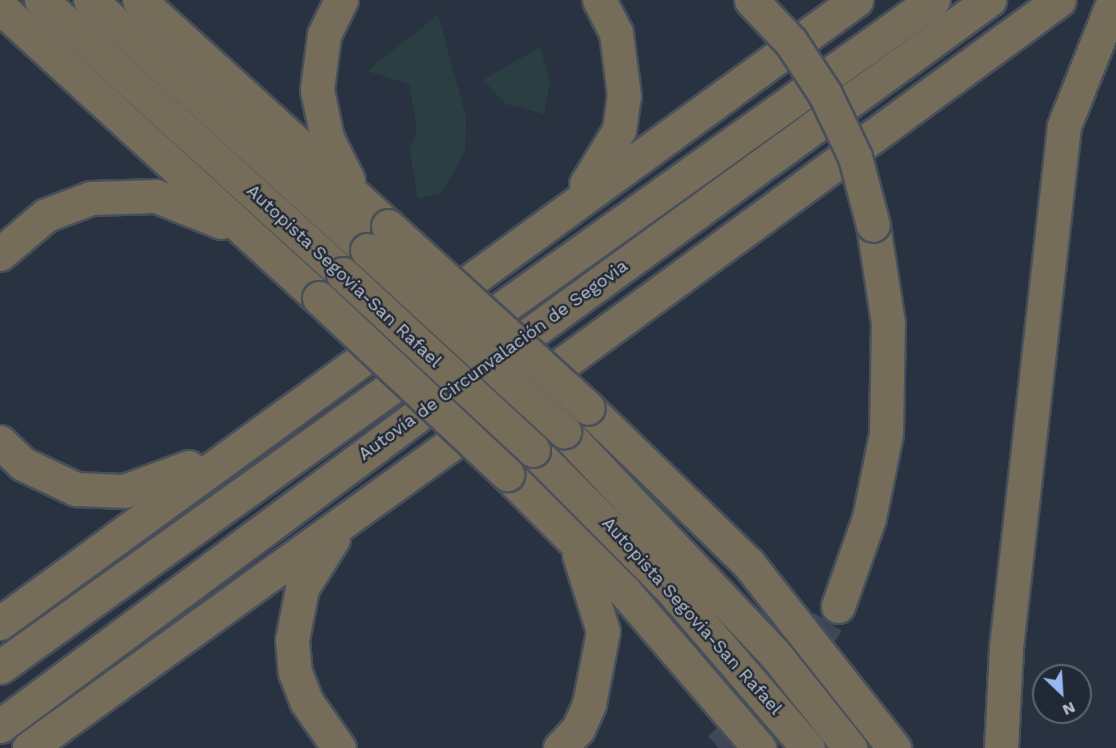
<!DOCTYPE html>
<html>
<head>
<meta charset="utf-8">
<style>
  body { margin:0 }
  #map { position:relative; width:1116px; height:748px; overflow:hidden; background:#293241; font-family:"Work Sans",sans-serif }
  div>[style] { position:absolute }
  .green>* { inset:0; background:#2b3f42 }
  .highway-tunnel>* { height:33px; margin-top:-16.5px; transform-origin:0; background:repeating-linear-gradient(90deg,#3f4756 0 33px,transparent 0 49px) }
  .roads { filter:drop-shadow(2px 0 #474f5b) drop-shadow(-2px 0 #474f5b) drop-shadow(0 2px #474f5b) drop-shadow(0 -2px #474f5b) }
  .highway>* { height:33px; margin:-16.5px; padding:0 16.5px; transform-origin:16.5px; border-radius:16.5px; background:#766c5a }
  .bridges { filter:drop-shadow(2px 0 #474f5b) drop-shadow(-2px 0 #474f5b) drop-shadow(0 2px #474f5b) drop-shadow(0 -2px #474f5b) }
  .highway-bridge>* { height:33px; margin:-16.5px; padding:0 16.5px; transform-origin:16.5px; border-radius:16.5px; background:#766c5a }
  span { translate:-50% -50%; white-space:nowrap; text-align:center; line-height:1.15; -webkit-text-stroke:4.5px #212936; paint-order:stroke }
  .street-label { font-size:18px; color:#bac0cb }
  .north { position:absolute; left:1032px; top:664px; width:60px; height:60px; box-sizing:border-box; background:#212936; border:2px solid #5e6572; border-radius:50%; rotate:155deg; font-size:16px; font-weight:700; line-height:24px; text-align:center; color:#bac0cb }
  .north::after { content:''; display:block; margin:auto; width:21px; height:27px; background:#98b8f1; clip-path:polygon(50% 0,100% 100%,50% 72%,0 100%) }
</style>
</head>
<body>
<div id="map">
  <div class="green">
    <i style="clip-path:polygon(438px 15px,466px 117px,465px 151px,442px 193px,418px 199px,410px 150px,417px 128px,409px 84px,367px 71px)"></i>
    <i style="clip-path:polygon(540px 47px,550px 81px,544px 114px,506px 104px,483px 80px)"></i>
  </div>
  <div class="highway-tunnel">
    <i style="left:719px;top:748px;width:86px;rotate:-42.2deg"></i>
    <i style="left:783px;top:690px;width:100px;rotate:-56.8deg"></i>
  </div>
  <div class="roads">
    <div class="highway">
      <i style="left:41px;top:0;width:408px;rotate:42.2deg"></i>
      <i style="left:90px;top:0;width:373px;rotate:42.1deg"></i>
      <i style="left:139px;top:0;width:336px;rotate:42.2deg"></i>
      <i style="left:341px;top:0;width:39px;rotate:116deg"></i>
      <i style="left:324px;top:35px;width:55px;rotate:97.3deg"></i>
      <i style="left:317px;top:90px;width:49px;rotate:78.2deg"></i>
      <i style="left:327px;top:138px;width:47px;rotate:63.4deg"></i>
      <i style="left:0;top:7px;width:432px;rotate:42.4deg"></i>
      <i style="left:586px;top:184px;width:63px;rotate:-58.6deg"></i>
      <i style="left:619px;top:130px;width:34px;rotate:-82deg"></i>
      <i style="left:624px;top:96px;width:64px;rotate:-97.2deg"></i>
      <i style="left:616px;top:33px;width:37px;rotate:-117deg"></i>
      <i style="left:0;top:254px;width:60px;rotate:-40.3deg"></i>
      <i style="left:46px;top:215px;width:48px;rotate:-20.7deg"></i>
      <i style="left:91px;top:198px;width:65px;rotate:-1.8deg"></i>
      <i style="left:156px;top:196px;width:70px;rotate:21.8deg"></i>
      <i style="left:495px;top:359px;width:611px;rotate:-36.01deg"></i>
      <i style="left:528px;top:389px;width:658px;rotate:-36.23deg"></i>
      <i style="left:588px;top:408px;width:223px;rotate:44.1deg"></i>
      <i style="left:748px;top:563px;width:236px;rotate:51.7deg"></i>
      <i style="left:564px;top:431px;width:306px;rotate:46.6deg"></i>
      <i style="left:774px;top:653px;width:122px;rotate:51.3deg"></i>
      <i style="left:0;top:442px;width:32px;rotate:44deg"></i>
      <i style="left:23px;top:464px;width:59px;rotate:25.3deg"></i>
      <i style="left:76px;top:489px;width:48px;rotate:2.4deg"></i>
      <i style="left:124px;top:491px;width:69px;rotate:-20.3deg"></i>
      <i style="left:533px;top:450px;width:196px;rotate:45.2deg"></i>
      <i style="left:671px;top:589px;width:210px;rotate:49.3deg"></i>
      <i style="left:507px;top:474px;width:167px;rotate:45deg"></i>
      <i style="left:625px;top:592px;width:206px;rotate:49.3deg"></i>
      <i style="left:333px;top:539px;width:58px;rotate:122.3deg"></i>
      <i style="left:302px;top:588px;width:53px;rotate:100.9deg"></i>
      <i style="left:292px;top:640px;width:32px;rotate:85deg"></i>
      <i style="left:295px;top:672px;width:31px;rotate:69deg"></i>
      <i style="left:306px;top:701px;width:57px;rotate:54.9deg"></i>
      <i style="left:838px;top:606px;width:93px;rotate:-70.6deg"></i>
      <i style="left:869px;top:518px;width:86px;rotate:-78.6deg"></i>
      <i style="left:886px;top:434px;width:111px;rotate:-89deg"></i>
      <i style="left:888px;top:323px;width:99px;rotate:-98.7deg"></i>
      <i style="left:0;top:623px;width:1059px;rotate:-36.05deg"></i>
      <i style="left:0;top:667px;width:1147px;rotate:-35.56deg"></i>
      <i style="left:0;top:726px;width:568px;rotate:-36.63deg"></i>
      <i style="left:29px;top:748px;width:563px;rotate:-35.75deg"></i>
      <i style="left:560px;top:748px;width:26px;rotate:-47deg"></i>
      <i style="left:578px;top:729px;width:27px;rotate:-66deg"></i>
      <i style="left:589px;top:704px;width:74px;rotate:-79.1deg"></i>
      <i style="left:603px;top:631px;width:80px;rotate:-107.5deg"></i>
      <i style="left:1001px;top:748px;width:100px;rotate:-87.1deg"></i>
      <i style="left:1006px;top:648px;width:525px;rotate:-83.66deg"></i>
      <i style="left:1064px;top:126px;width:136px;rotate:-68.4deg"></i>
    </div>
  </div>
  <div class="bridges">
    <div class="highway-bridge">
      <i style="left:751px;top:0;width:58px;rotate:46.4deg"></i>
      <i style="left:791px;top:42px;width:62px;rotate:56.8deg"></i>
      <i style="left:825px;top:94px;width:70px;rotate:64.5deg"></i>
      <i style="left:855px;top:157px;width:70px;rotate:75.2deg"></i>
      <i style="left:388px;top:226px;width:270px;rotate:42.3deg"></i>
      <i style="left:367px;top:250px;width:268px;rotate:42.6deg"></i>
      <i style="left:343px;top:274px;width:259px;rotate:42.8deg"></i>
      <i style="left:319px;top:298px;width:258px;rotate:43.1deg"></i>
    </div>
  </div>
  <div class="street-label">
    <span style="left:344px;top:276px;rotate:43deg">Autopista Segovia-San Rafael</span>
    <span style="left:493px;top:360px;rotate:-36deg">Autovía de Circunvalación de Segovia</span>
    <span style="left:692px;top:616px;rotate:48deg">Autopista Segovia-San Rafael</span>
  </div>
  <div class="north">N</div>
</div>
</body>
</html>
